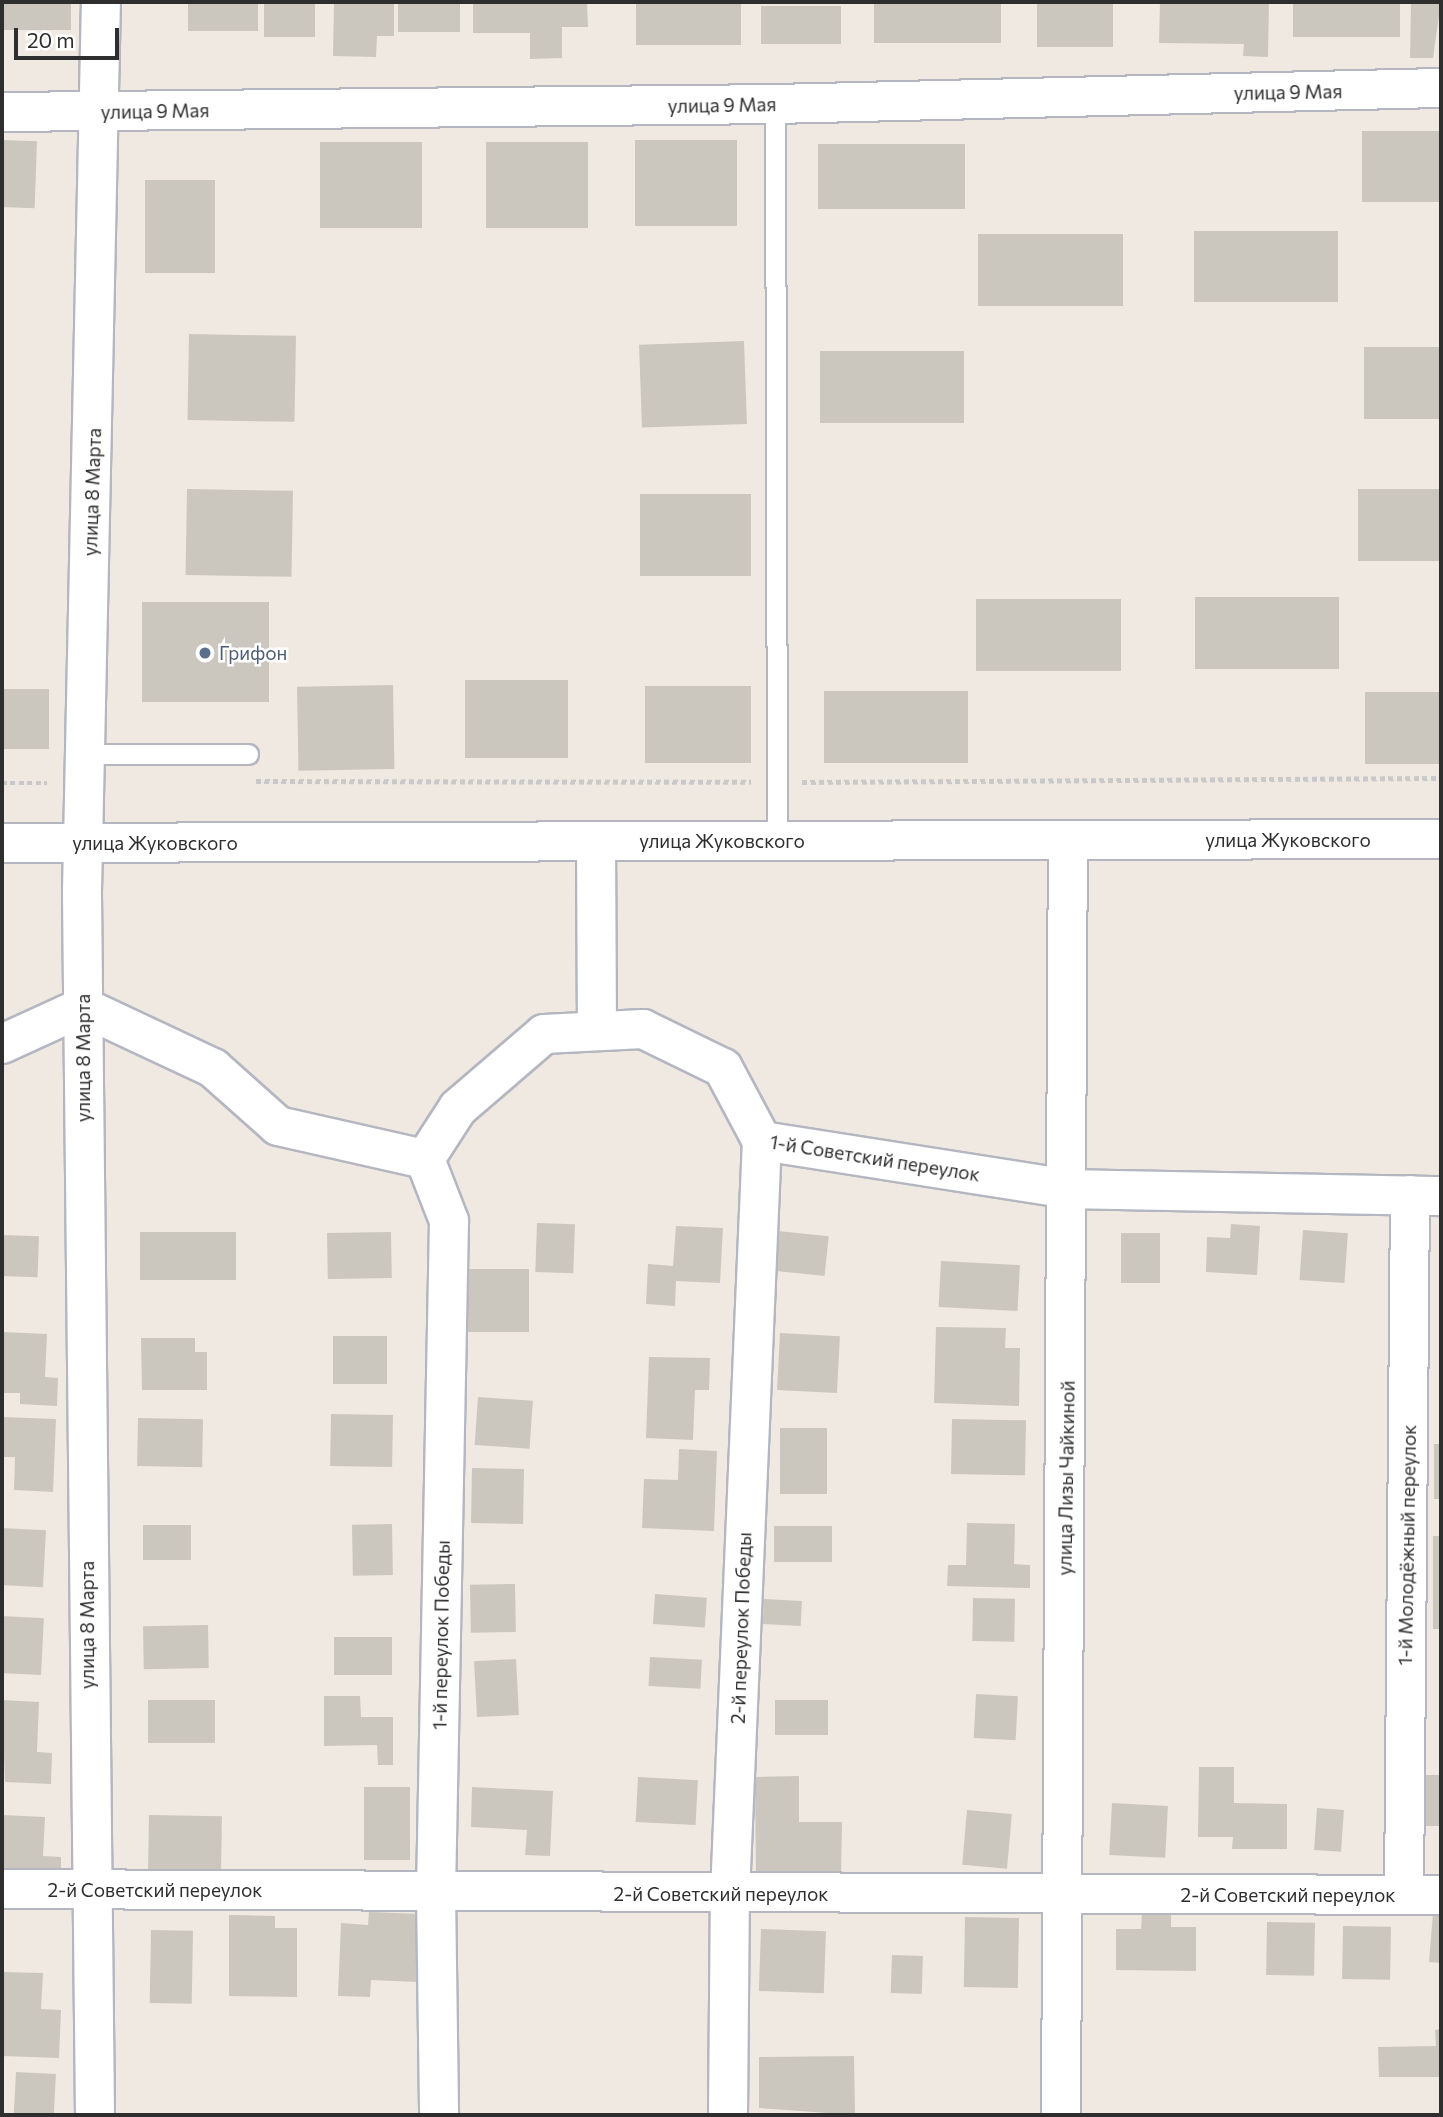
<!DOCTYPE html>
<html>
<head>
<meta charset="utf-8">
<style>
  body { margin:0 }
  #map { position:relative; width:1443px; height:2117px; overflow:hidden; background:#efe9e1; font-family:Commissioner,sans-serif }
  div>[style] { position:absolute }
  .building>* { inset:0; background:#cbc7bf; transform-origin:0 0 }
  .path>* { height:4.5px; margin-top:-2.25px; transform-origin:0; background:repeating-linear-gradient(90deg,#c9c9c9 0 5px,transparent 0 8.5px) }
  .roads { filter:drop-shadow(2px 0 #b4b7c1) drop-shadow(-2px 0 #b4b7c1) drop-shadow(0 2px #b4b7c1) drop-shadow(0 -2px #b4b7c1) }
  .service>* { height:19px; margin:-9.5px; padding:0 9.5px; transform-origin:9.5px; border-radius:9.5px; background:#fff }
  .minor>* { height:38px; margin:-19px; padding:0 19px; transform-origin:19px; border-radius:19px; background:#fff }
  .tertiary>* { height:38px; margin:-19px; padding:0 19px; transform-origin:19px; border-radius:19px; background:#fff }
  .dots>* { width:19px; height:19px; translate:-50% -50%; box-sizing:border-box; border:4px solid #fff; border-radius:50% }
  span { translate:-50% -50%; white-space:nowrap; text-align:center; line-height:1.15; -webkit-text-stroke:5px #fff; paint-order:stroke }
  .street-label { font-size:19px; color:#2e2e2e }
  .service-label { font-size:19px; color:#4e5e75 }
  .left { translate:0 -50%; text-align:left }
  .frame { position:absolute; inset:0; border:4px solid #2e2e2e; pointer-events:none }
  .scale { position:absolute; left:14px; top:28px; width:105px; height:32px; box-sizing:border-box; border:4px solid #2e2e2e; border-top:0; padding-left:9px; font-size:21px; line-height:24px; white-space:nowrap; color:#2e2e2e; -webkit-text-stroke:5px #fff; paint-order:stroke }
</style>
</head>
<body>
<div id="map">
  <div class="building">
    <i style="left:2px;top:2px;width:69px;height:28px"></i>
    <i style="left:188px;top:2px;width:70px;height:29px"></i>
    <i style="left:264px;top:2px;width:51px;height:35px"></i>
    <i style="clip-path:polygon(334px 2px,394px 2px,394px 36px,377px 36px,376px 57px,333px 56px)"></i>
    <i style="left:398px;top:2px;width:62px;height:30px"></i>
    <i style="clip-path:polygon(473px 2px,587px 2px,588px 27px,562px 27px,562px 58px,530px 59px,530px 33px,473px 33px)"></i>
    <i style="left:636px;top:2px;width:105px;height:43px"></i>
    <i style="left:874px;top:2px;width:127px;height:41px"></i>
    <i style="clip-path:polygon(1160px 2px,1269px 2px,1268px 57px,1243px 56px,1244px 44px,1159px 43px)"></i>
    <i style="left:1293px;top:2px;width:107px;height:35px"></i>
    <i style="clip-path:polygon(1411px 2px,1441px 2px,1433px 58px,1410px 58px)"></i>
    <i style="left:1037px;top:4px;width:76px;height:43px"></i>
    <i style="left:761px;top:6px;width:80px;height:38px"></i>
    <i style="left:1362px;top:131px;width:79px;height:71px"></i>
    <i style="left:2px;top:140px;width:35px;height:67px;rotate:2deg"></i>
    <i style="left:635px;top:140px;width:102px;height:86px"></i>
    <i style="left:320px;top:142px;width:102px;height:86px"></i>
    <i style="left:486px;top:142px;width:102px;height:86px"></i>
    <i style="left:965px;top:144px;width:65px;height:147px;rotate:90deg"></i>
    <i style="left:145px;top:180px;width:70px;height:93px"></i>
    <i style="left:1194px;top:231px;width:144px;height:71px"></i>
    <i style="left:978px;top:234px;width:145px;height:72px"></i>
    <i style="left:189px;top:334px;width:107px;height:86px;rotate:1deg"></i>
    <i style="left:744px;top:341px;width:83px;height:105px;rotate:88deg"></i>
    <i style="left:1364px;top:347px;width:77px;height:72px"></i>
    <i style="left:820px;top:351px;width:144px;height:72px"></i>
    <i style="left:187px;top:489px;width:106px;height:86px;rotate:1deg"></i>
    <i style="left:1441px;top:489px;width:72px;height:83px;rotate:90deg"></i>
    <i style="left:640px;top:494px;width:111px;height:82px"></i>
    <i style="left:1195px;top:597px;width:144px;height:72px"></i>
    <i style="left:976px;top:599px;width:145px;height:72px"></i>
    <i style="left:142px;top:602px;width:127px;height:100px"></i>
    <i style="left:465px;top:680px;width:103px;height:78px"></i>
    <i style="left:393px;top:685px;width:84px;height:96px;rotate:89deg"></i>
    <i style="left:645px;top:686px;width:106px;height:77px"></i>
    <i style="left:2px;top:689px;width:47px;height:60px"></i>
    <i style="left:824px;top:691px;width:144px;height:72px"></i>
    <i style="left:1365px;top:692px;width:76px;height:72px"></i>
    <i style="left:537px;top:1223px;width:38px;height:49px;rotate:2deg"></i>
    <i style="clip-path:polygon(1231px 1224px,1260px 1226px,1257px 1275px,1206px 1272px,1207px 1237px,1230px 1238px)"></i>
    <i style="clip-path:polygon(676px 1226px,723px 1228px,720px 1283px,676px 1281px,675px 1306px,646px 1304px,648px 1264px,673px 1266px)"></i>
    <i style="left:1303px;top:1230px;width:45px;height:50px;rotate:4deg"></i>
    <i style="left:778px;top:1231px;width:51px;height:40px;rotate:6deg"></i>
    <i style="left:140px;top:1232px;width:96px;height:48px"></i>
    <i style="left:391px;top:1232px;width:46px;height:64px;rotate:89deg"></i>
    <i style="left:1121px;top:1233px;width:39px;height:50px"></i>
    <i style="left:2px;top:1235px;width:37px;height:41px;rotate:2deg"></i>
    <i style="left:941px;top:1261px;width:79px;height:46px;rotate:3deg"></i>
    <i style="left:529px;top:1269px;width:63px;height:67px;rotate:90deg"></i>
    <i style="clip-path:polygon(936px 1327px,1006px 1328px,1005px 1348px,1020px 1348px,1019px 1406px,934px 1403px)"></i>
    <i style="clip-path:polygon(2px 1332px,47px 1334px,45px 1377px,58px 1378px,57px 1406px,20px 1404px,20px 1393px,2px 1393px)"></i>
    <i style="left:780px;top:1333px;width:60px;height:57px;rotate:3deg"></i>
    <i style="left:387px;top:1336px;width:48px;height:54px;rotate:90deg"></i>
    <i style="clip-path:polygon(141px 1338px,195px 1338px,195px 1352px,207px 1352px,207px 1390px,142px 1390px)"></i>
    <i style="clip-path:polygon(649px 1357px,710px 1358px,709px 1390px,695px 1390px,693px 1440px,646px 1438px)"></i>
    <i style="left:478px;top:1397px;width:55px;height:48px;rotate:4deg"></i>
    <i style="left:331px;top:1414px;width:62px;height:52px;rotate:1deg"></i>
    <i style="clip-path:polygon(2px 1417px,56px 1419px,53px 1492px,14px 1490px,15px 1457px,2px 1457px)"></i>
    <i style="left:138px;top:1418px;width:65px;height:48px;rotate:1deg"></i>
    <i style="left:952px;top:1419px;width:74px;height:55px;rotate:1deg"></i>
    <i style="left:780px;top:1428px;width:47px;height:66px"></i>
    <i style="left:1434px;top:1444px;width:7px;height:55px"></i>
    <i style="clip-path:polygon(679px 1449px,717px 1451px,714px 1531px,642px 1528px,644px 1479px,678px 1480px)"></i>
    <i style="left:472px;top:1468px;width:52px;height:55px;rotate:1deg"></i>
    <i style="clip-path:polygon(967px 1523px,1015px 1524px,1014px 1564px,1030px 1565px,1030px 1588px,947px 1586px,948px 1565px,966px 1565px)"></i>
    <i style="left:392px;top:1524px;width:51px;height:40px;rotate:89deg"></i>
    <i style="left:143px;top:1525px;width:48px;height:35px"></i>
    <i style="left:774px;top:1526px;width:58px;height:36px"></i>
    <i style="left:2px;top:1528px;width:44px;height:57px;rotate:3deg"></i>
    <i style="left:1433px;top:1536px;width:8px;height:93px"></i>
    <i style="left:515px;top:1584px;width:48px;height:45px;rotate:89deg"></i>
    <i style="left:655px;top:1594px;width:52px;height:30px;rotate:4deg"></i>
    <i style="left:973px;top:1598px;width:42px;height:43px;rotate:1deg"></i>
    <i style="left:764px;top:1599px;width:38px;height:25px;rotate:3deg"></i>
    <i style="left:2px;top:1616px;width:42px;height:57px;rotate:3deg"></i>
    <i style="left:208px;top:1625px;width:43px;height:65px;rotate:89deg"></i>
    <i style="left:334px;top:1637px;width:58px;height:38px"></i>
    <i style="left:650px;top:1657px;width:52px;height:29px;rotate:3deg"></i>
    <i style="left:516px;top:1659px;width:56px;height:42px;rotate:87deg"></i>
    <i style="left:976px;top:1694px;width:42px;height:44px;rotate:3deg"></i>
    <i style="clip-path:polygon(324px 1696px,360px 1696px,361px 1717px,393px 1717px,393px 1765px,378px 1765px,377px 1745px,324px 1746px)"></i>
    <i style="clip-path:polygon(2px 1700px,39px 1702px,37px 1752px,52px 1753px,51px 1784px,5px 1782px)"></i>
    <i style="left:148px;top:1700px;width:67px;height:43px"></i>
    <i style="left:775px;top:1700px;width:53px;height:35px"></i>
    <i style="clip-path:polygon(1199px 1767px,1234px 1767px,1234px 1803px,1287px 1804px,1287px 1849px,1232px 1849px,1233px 1837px,1198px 1837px)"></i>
    <i style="left:1425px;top:1775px;width:16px;height:51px"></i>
    <i style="clip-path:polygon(799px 1776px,799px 1822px,842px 1822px,841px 1876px,756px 1876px,755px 1777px)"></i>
    <i style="left:638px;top:1777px;width:60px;height:45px;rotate:3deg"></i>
    <i style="left:364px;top:1787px;width:46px;height:73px"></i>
    <i style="clip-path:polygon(472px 1787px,553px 1791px,550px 1856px,525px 1855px,527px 1830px,471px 1827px)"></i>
    <i style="left:1112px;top:1803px;width:56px;height:52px;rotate:3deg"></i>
    <i style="left:1317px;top:1808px;width:27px;height:42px;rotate:4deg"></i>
    <i style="left:967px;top:1810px;width:45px;height:55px;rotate:5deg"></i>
    <i style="clip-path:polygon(2px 1815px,45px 1817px,43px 1856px,61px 1857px,61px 1878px,2px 1875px)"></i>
    <i style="left:149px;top:1815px;width:73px;height:54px;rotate:1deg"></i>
    <i style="clip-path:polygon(369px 1912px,420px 1914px,417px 1982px,371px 1980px,370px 1997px,338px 1996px,341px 1923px,368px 1925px)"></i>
    <i style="clip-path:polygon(1142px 1912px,1171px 1913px,1171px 1927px,1196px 1927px,1196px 1971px,1116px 1970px,1116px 1929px,1141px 1929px)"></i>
    <i style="clip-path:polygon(1433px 1913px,1441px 1914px,1441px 1963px,1429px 1962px)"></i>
    <i style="clip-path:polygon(229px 1915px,275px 1916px,275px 1928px,297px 1928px,297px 1997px,229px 1996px)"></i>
    <i style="left:965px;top:1917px;width:54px;height:70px;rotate:1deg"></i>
    <i style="left:1267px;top:1922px;width:48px;height:53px;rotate:1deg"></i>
    <i style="left:1343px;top:1926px;width:48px;height:53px;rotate:1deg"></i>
    <i style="left:761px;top:1929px;width:65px;height:62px;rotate:2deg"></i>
    <i style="left:151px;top:1930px;width:42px;height:73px;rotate:1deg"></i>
    <i style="left:892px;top:1955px;width:31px;height:38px;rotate:2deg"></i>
    <i style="clip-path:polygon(2px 1972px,43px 1973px,41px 2009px,61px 2010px,59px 2058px,2px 2056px)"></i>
    <i style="clip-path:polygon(1441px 2029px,1441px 2077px,1379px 2077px,1378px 2047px,1436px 2046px,1435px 2030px)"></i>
    <i style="clip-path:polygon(854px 2056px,855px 2115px,759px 2108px,759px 2057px)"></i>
    <i style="left:16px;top:2072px;width:40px;height:43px;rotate:3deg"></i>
  </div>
  <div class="path">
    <i style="left:256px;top:781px;width:495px;rotate:0.1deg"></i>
    <i style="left:802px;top:782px;width:639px;rotate:-0.36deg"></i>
    <i style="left:2px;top:783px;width:45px"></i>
  </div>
  <div class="roads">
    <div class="service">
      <i style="left:775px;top:104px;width:737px;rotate:89.84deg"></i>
      <i style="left:84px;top:754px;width:164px"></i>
    </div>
    <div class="minor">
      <i style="left:2px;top:112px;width:773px;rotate:-0.59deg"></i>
      <i style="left:775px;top:104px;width:666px;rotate:-1.38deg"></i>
      <i style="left:596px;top:841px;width:190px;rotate:89.7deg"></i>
      <i style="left:2px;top:1044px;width:89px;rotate:-24.6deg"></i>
      <i style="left:83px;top:1007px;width:144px;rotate:25.1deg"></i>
      <i style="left:213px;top:1068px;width:87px;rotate:41.7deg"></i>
      <i style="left:278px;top:1126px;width:151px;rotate:12.7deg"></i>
      <i style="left:425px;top:1159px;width:61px;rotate:-57.1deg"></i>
      <i style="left:458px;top:1108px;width:113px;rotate:-40.7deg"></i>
      <i style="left:544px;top:1034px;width:99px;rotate:-2.9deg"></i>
      <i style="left:643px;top:1029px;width:89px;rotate:26deg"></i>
      <i style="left:723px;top:1068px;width:83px;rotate:61.9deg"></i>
      <i style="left:762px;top:1141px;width:311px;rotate:8.9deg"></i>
      <i style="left:1069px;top:1189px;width:372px;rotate:1.1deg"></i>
      <i style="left:425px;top:1159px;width:66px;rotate:68.8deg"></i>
      <i style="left:449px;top:1221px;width:672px;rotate:91.11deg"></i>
      <i style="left:436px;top:1893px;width:222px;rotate:89.2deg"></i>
      <i style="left:2px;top:1889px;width:1439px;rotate:0.24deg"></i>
      <i style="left:1404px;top:1895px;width:700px;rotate:-89.51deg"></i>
      <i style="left:95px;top:2115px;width:1224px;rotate:-90.61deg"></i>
      <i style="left:82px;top:891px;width:889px;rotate:-88.78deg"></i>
      <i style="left:728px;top:2115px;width:221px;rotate:-89.5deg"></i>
      <i style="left:730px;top:1894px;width:754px;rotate:-87.57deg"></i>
      <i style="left:1061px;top:2115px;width:1275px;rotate:-89.69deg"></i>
    </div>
    <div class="tertiary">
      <i style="left:2px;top:843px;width:1439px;rotate:-0.16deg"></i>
    </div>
  </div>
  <div class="dots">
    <i style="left:205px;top:653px;background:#5c6f8a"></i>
  </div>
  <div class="street-label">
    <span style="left:1288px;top:92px;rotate:-1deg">улица 9 Мая</span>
    <span style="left:722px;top:105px;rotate:-1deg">улица 9 Мая</span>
    <span style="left:155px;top:111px;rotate:-1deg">улица 9 Мая</span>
    <span style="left:92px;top:492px;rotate:-88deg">улица 8 Марта</span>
    <span style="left:1288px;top:840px">улица Жуковского</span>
    <span style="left:722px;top:841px">улица Жуковского</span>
    <span style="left:155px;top:843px">улица Жуковского</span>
    <span style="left:83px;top:1058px;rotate:-90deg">улица 8 Марта</span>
    <span style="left:875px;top:1158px;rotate:9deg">1-й Советский переулок</span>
    <span style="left:1066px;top:1478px;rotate:-89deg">улица Лизы Чайкиной</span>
    <span style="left:1407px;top:1545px;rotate:-89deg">1-й Молодёжный переулок</span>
    <span style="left:87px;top:1625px;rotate:-90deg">улица 8 Марта</span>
    <span style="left:741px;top:1628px;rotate:-88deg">2-й переулок Победы</span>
    <span style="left:441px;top:1635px;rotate:-89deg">1-й переулок Победы</span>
    <span style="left:155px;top:1890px">2-й Советский переулок</span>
    <span style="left:721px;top:1894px">2-й Советский переулок</span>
    <span style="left:1288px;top:1895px">2-й Советский переулок</span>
  </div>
  <div class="service-label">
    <span class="left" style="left:219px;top:653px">Грифон</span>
  </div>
  <div class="frame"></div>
  <div class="scale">20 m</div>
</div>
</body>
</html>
